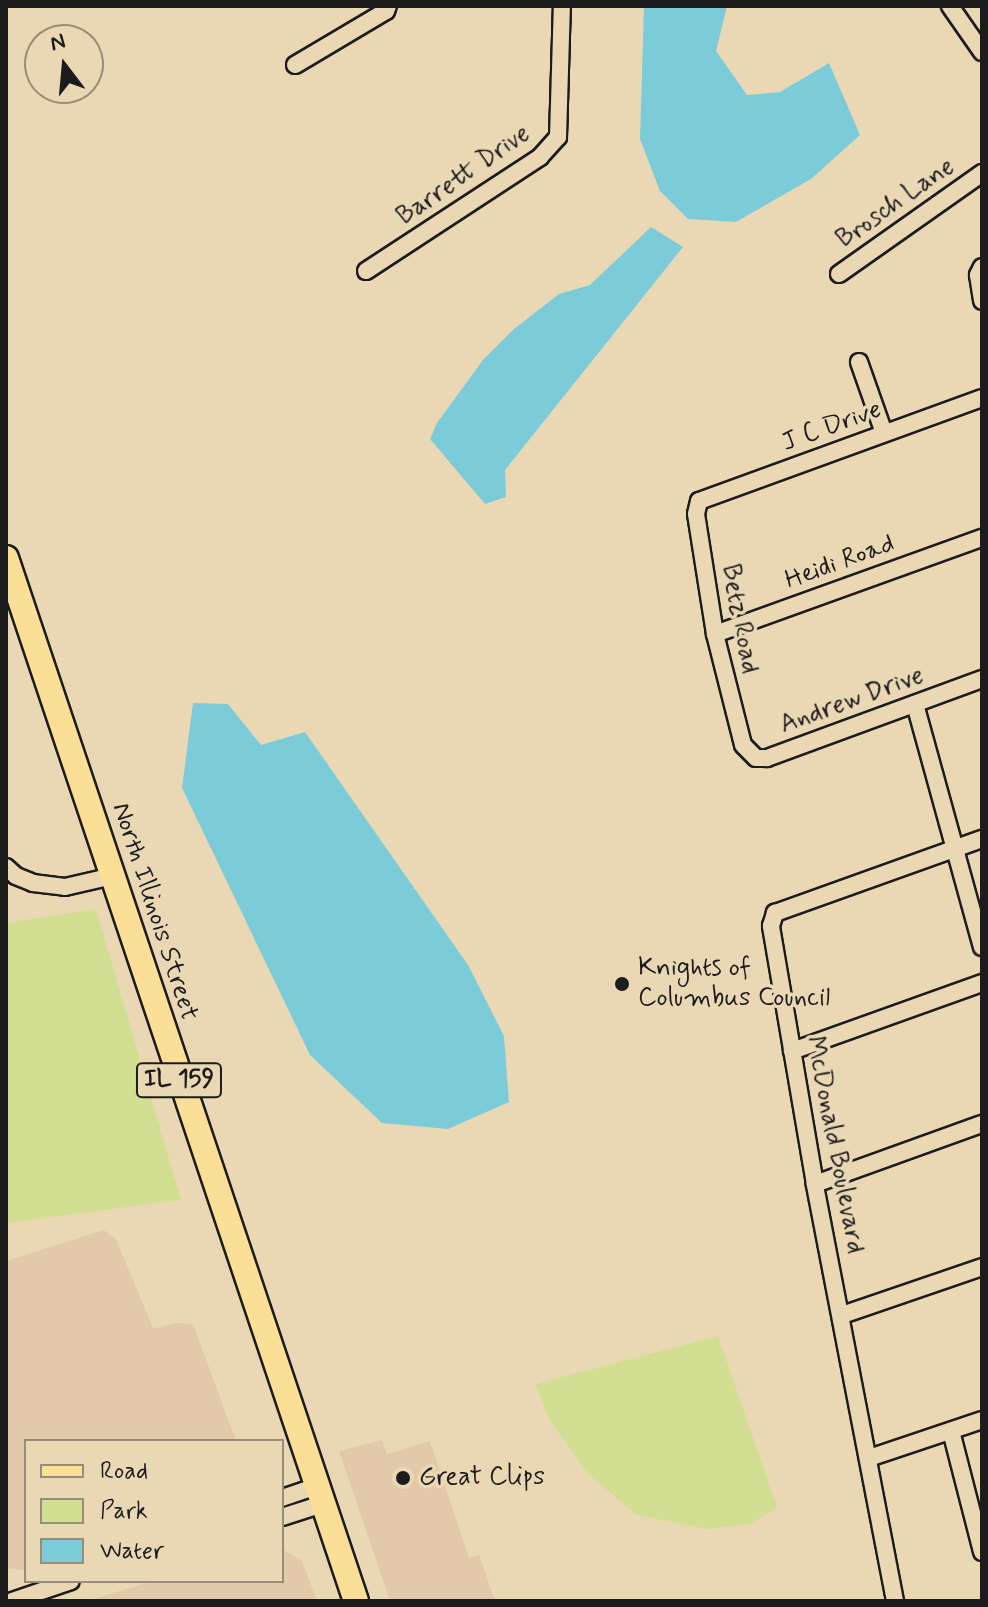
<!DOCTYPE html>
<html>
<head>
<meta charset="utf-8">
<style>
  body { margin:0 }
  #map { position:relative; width:988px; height:1607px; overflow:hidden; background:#ead8b5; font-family:Mynerve,sans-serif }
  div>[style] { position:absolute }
  .built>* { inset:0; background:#e2c9a9 }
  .green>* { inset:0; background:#d2de91 }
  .water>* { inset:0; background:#7ccbd9 }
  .roads { filter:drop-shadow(2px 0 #1c1c1c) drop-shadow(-2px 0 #1c1c1c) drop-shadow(0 2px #1c1c1c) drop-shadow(0 -2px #1c1c1c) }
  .street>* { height:16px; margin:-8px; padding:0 8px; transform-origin:8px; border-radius:8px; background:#ead8b5 }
  .primary>* { height:24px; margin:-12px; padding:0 12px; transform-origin:12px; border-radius:12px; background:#fbdf96 }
  .dots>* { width:22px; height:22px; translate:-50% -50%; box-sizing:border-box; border:4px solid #ead8b5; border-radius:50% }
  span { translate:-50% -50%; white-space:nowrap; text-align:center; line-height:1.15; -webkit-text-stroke:7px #ead8b5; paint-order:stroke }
  .shield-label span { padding:2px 6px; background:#ead8b5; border:2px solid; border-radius:6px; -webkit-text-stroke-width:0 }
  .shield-label { font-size:24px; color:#1c1c1c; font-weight:700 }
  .street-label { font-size:26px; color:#1c1c1c }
  .poi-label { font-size:26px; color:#1c1c1c }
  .left { translate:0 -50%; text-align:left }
  .frame { position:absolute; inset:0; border:8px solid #1c1c1c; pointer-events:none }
  .legend { position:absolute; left:24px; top:1439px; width:260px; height:144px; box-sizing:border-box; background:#ead8b5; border:2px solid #988d78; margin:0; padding:10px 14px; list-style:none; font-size:24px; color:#1c1c1c }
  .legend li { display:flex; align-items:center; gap:16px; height:40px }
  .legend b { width:40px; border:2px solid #988d78 }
  .north { position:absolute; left:24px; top:24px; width:80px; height:80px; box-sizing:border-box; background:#ead8b5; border:2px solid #988d78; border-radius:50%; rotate:344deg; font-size:22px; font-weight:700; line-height:32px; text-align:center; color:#1c1c1c }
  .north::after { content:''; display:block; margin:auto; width:28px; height:36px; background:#1c1c1c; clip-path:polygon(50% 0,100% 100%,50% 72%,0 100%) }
</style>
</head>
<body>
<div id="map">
  <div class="built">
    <i style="clip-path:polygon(104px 1230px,116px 1239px,153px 1328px,177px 1323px,193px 1324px,236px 1441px,26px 1441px,26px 1570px,6px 1569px,6px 1261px)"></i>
    <i style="clip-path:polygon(382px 1440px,387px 1454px,430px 1441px,469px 1558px,479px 1555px,495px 1601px,390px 1601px,339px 1451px)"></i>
    <i style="clip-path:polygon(282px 1549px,302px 1561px,317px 1601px,87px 1601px,153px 1581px,282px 1581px)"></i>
  </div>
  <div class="green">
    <i style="clip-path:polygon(96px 909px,181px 1200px,6px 1223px,6px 923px)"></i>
    <i style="clip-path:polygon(718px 1336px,777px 1507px,751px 1524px,706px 1529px,637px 1515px,588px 1474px,549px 1419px,535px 1384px)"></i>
  </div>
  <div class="water">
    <i style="clip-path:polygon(644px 6px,727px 6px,716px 51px,747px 95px,780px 92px,829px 63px,860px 135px,811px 179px,736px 222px,688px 219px,660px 191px,640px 139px)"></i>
    <i style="clip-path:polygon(651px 227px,683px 247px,505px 470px,506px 497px,485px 504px,430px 439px,437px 423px,483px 360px,514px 329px,559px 294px,590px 285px)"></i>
    <i style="clip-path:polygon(193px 703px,228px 704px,261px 745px,305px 732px,468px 965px,504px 1036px,509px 1102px,448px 1129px,382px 1123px,310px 1055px,182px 788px)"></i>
  </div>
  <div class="roads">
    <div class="street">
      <i style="left:950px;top:6px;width:56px;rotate:55.2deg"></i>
      <i style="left:295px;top:65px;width:106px;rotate:-30.7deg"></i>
      <i style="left:386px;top:11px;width:5px;rotate:-68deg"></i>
      <i style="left:982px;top:267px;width:9px;rotate:117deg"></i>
      <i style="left:978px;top:275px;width:26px;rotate:81deg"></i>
      <i style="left:366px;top:271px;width:208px;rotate:-33.2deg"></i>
      <i style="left:540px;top:157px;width:27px;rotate:-48deg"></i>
      <i style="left:558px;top:137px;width:131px;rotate:-88.3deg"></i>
      <i style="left:839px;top:274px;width:175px;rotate:-35.2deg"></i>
      <i style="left:859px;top:362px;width:75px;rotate:70.6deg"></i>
      <i style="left:982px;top:398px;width:301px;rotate:160deg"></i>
      <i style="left:699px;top:501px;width:13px;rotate:103deg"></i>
      <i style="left:696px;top:514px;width:121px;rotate:81deg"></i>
      <i style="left:715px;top:634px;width:114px;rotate:75.8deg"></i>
      <i style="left:743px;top:745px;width:18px;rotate:45deg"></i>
      <i style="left:756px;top:758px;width:11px"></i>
      <i style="left:767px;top:758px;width:229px;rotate:-20.2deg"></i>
      <i style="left:715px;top:634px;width:284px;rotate:-19.8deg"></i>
      <i style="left:915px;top:704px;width:252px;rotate:74.6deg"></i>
      <i style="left:6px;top:867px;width:13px;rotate:42deg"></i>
      <i style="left:16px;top:876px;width:18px;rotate:22deg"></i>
      <i style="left:33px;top:883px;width:32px;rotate:7deg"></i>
      <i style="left:65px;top:887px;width:49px;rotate:-12.9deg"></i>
      <i style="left:792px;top:1051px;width:202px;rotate:-19.7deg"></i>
      <i style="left:815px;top:1184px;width:177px;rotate:-19.8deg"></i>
      <i style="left:842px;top:1315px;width:148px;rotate:-18.9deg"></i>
      <i style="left:951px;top:1431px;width:125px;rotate:75.6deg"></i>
      <i style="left:869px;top:1458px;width:119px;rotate:-18.6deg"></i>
      <i style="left:282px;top:1498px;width:37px;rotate:-19deg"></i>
      <i style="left:282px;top:1517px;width:43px;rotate:-17.6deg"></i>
      <i style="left:12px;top:1601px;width:62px;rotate:-18.7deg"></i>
      <i style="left:895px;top:1601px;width:425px;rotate:-100.9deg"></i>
      <i style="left:815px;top:1184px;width:262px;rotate:-99.7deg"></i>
      <i style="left:771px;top:926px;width:14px;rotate:-73deg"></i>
      <i style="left:775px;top:913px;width:220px;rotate:-19.7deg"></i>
    </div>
    <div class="primary">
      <i style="left:6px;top:558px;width:1100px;rotate:71.45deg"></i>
    </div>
  </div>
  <div class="dots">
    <i style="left:622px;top:984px;background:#1c1c1c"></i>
    <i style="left:403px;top:1478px;background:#1c1c1c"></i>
  </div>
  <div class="shield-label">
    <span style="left:179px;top:1080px">IL 159</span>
  </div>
  <div class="street-label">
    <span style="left:464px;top:176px;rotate:-35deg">Barrett Drive</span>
    <span style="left:896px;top:204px;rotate:-35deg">Brosch Lane</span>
    <span style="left:832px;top:427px;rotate:-20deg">J C Drive</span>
    <span style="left:840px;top:563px;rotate:-20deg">Heidi Road</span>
    <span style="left:739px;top:619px;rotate:79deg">Betz Road</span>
    <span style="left:852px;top:701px;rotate:-20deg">Andrew Drive</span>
    <span style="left:154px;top:912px;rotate:72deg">North Illinois Street</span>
    <span style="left:834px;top:1145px;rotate:79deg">McDonald Boulevard</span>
  </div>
  <div class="poi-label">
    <span class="left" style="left:638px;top:984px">Knights of<br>Columbus Council</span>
    <span class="left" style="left:419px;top:1478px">Great Clips</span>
  </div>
  <div class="frame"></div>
  <ul class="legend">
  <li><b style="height:10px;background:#fbdf96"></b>Road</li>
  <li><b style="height:22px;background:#d2de91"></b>Park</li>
  <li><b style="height:22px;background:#7ccbd9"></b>Water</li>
  </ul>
  <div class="north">N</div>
</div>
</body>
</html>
